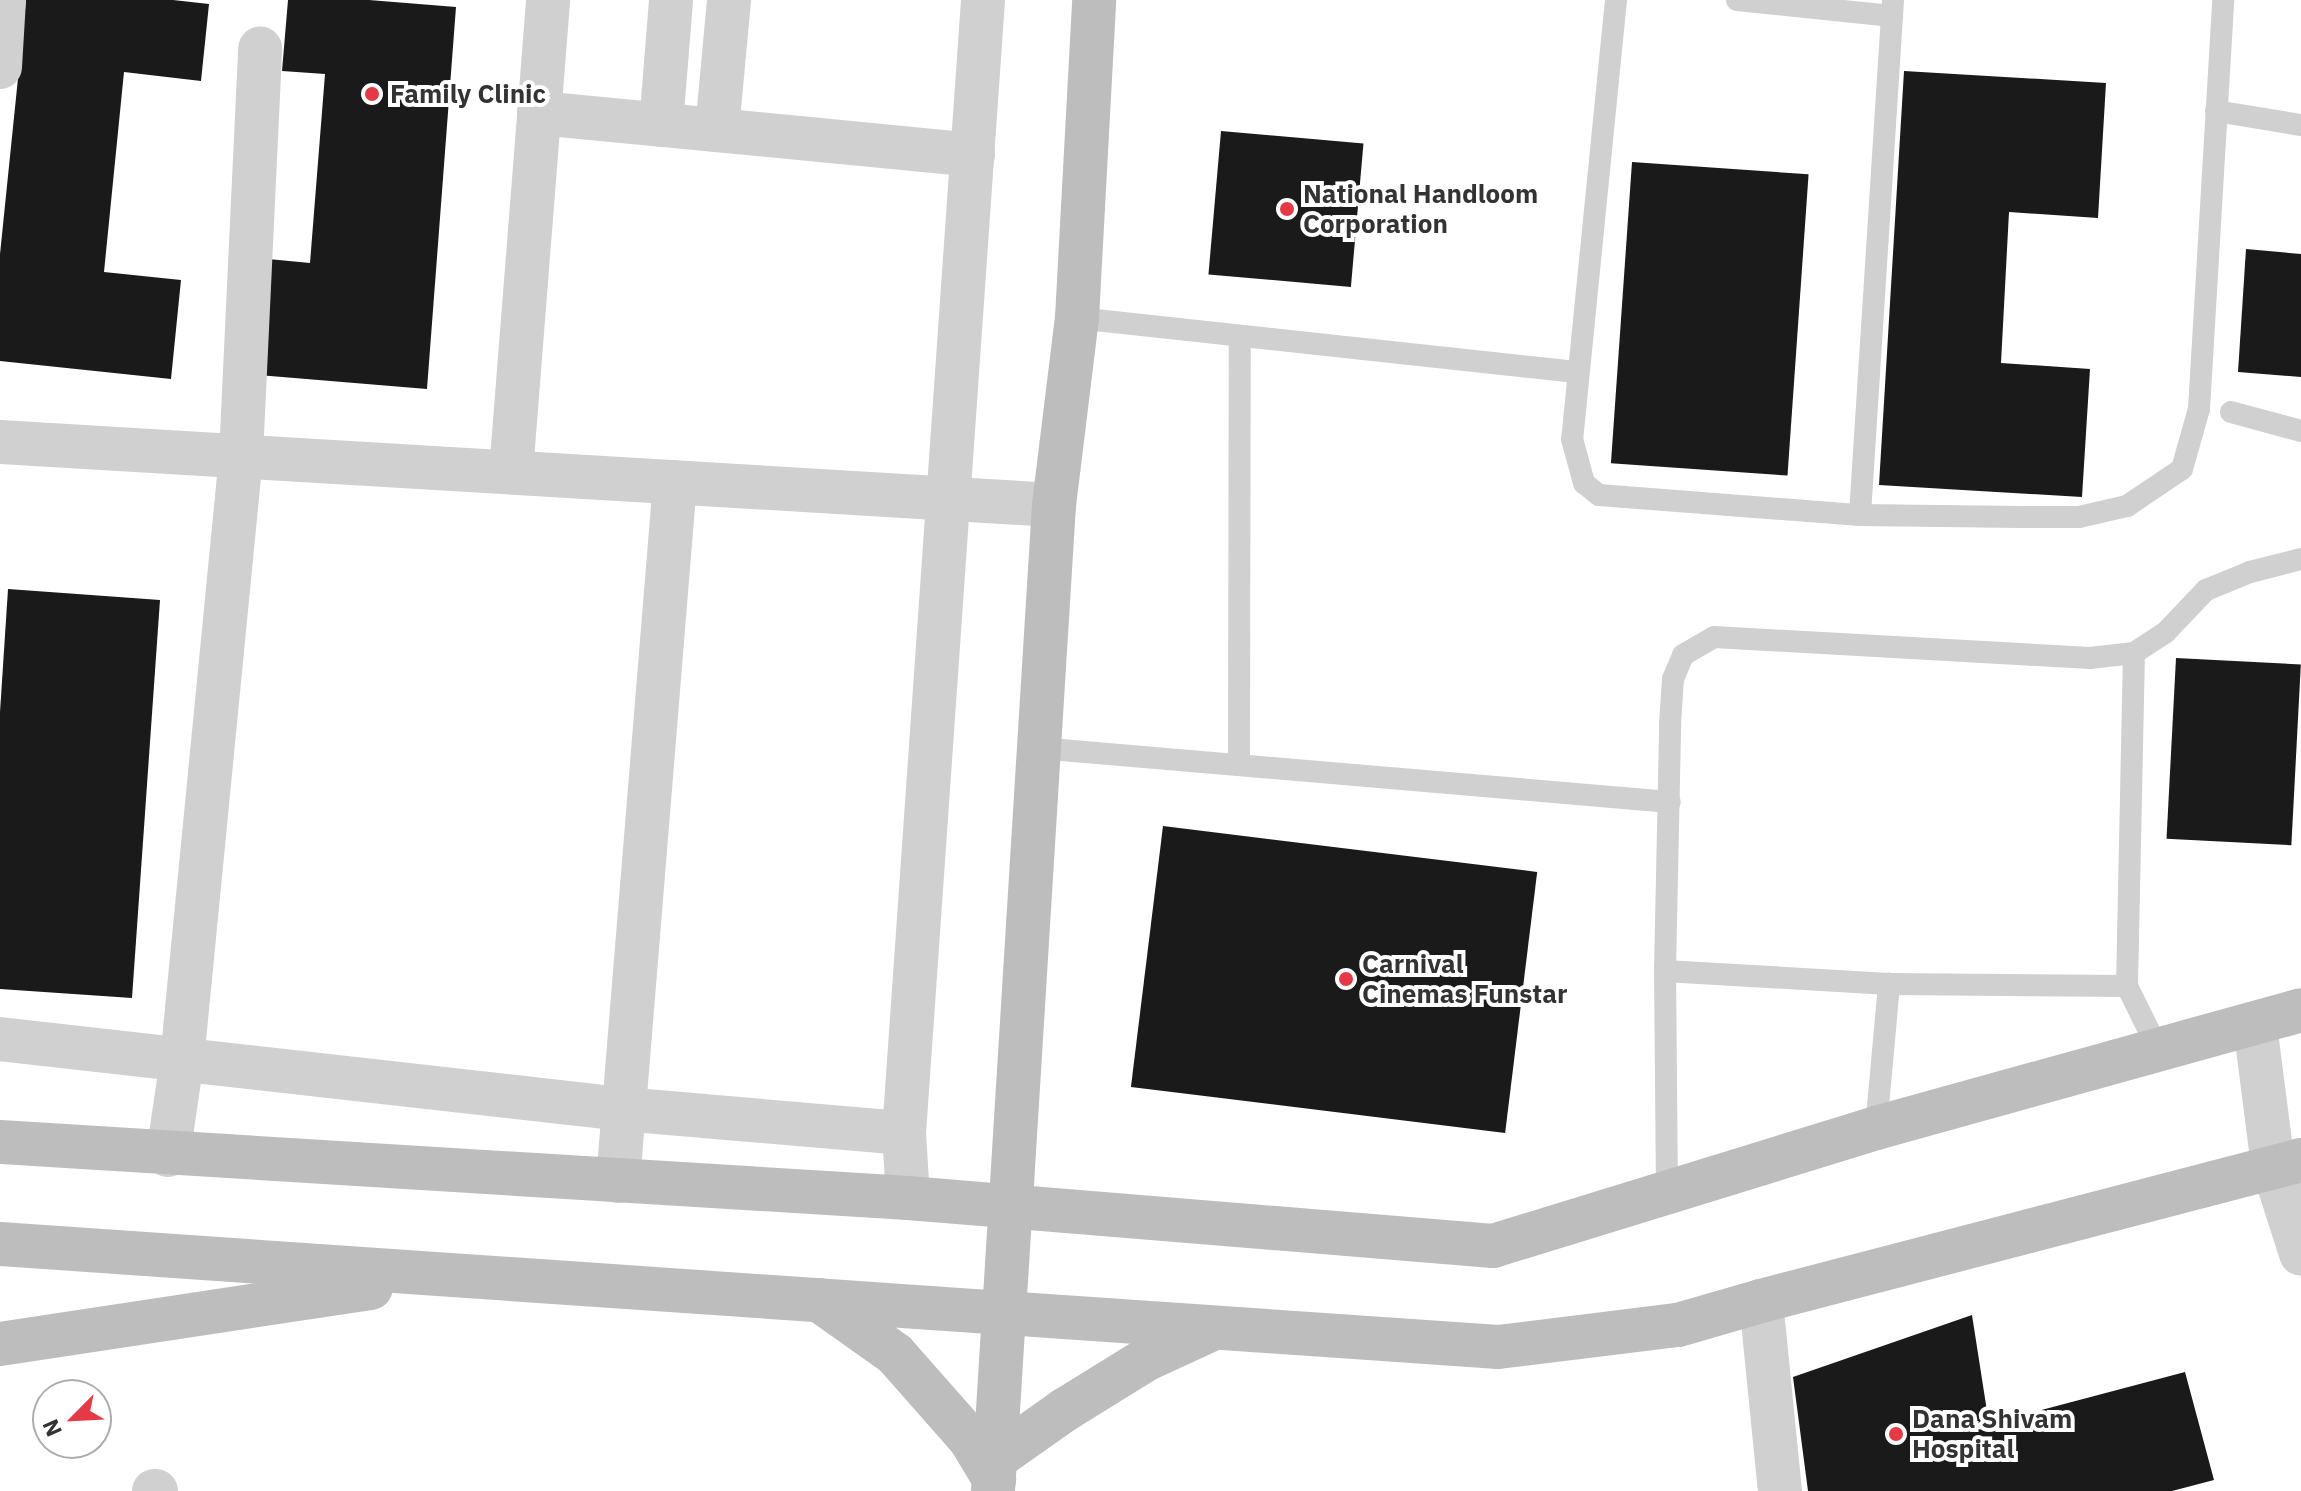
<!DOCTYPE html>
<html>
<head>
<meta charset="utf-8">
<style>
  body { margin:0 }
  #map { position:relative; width:2301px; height:1491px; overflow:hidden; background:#fff; font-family:"IBM Plex Sans",sans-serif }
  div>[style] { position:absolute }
  .building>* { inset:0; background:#1a1a1a; transform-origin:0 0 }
  .lane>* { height:22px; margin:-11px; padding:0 11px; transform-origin:11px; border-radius:11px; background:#d0d0d0 }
  .street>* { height:44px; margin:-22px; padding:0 22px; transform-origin:22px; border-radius:22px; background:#d0d0d0 }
  .secondary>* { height:44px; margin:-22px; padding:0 22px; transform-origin:22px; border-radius:22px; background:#bdbdbd }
  .dots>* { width:22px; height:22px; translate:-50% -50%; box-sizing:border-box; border:4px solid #fff; border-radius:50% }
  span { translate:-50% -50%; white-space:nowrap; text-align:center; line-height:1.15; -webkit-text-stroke:8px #fff; paint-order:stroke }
  .poi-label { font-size:26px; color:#333; font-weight:700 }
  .left { translate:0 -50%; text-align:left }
  .north { position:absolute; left:32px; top:1379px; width:80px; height:80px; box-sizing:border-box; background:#fff; border:2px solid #adadad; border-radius:50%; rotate:246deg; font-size:22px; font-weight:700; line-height:32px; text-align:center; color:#333 }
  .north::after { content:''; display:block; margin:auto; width:28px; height:36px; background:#e63946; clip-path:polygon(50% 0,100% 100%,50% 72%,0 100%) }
</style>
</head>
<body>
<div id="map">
  <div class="building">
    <i style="clip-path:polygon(26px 0,173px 0,209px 4px,201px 81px,124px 72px,104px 272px,181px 280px,171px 379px,0 361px,0 254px)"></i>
    <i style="clip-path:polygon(288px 0,369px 0,456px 7px,427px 389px,258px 375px,268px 259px,310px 263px,325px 74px,282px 71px)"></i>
    <i style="clip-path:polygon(1904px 71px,2106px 83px,2098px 218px,2009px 212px,2001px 363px,2090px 369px,2082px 497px,1879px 485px)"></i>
    <i style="left:1221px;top:131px;width:143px;height:144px;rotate:5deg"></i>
    <i style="left:1632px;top:162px;width:177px;height:302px;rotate:4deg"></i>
    <i style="clip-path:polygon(2246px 249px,2301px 254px,2301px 377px,2238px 372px)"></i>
    <i style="clip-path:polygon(8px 589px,160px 600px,132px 998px,0 989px,0 712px)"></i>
    <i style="left:2176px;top:658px;width:125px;height:181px;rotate:3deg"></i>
    <i style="left:1163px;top:826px;width:377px;height:263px;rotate:7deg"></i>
    <i style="clip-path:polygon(1972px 1315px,1989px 1424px,2185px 1372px,2214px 1480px,2172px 1491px,1808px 1491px,1793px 1377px)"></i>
  </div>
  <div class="lane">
    <i style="left:1616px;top:0;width:441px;rotate:95.7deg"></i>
    <i style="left:1572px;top:439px;width:46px;rotate:74.7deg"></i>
    <i style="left:1584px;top:483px;width:19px;rotate:39deg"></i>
    <i style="left:1599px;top:495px;width:262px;rotate:4.4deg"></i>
    <i style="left:1737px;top:0;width:156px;rotate:5.9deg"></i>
    <i style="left:1893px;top:0;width:516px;rotate:93.67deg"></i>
    <i style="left:1860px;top:515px;width:160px;rotate:0.7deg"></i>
    <i style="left:2020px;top:517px;width:59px"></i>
    <i style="left:2079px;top:517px;width:49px;rotate:-12.9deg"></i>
    <i style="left:2127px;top:506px;width:66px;rotate:-33.9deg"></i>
    <i style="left:2182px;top:469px;width:62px;rotate:-74.2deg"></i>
    <i style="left:2199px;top:409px;width:410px;rotate:-86.6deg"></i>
    <i style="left:2216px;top:111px;width:86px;rotate:9.4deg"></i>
    <i style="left:1077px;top:318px;width:502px;rotate:6.18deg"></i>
    <i style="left:2231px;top:412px;width:73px;rotate:15.2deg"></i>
    <i style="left:1038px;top:748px;width:634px;rotate:4.88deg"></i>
    <i style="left:1239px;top:765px;width:429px;rotate:-89.9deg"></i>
    <i style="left:1665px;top:971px;width:247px;rotate:-88.8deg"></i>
    <i style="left:1670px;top:724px;width:45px;rotate:-86.2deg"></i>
    <i style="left:1673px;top:679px;width:26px;rotate:-67deg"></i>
    <i style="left:1683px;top:655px;width:36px;rotate:-30deg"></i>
    <i style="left:1714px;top:637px;width:377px;rotate:3.2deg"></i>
    <i style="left:2090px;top:658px;width:44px;rotate:-6.5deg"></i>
    <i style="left:2134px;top:653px;width:37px;rotate:-33deg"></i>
    <i style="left:2165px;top:633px;width:59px;rotate:-46.4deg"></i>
    <i style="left:2206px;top:590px;width:48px;rotate:-22.2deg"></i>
    <i style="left:2250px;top:572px;width:53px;rotate:-14.3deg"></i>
    <i style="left:2127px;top:986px;width:333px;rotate:-88.8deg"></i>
    <i style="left:1876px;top:1128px;width:145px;rotate:-84.8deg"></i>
    <i style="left:1667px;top:1195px;width:224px;rotate:-90.5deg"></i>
    <i style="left:1665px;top:971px;width:224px;rotate:3.3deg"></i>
    <i style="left:1889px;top:984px;width:238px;rotate:0.5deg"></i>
    <i style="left:2127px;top:986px;width:70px;rotate:63.8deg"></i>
  </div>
  <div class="street">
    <i style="left:0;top:67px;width:67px;rotate:-86.6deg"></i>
    <i style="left:539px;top:113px;width:436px;rotate:5.5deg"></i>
    <i style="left:661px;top:125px;width:125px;rotate:-85.4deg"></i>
    <i style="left:717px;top:130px;width:131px;rotate:-84.7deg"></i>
    <i style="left:0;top:442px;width:1056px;rotate:3.42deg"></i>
    <i style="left:511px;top:472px;width:473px;rotate:-85.5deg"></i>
    <i style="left:2255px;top:1025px;width:142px;rotate:82.7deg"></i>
    <i style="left:2273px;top:1166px;width:92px;rotate:72.3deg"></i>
    <i style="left:0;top:1039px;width:626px;rotate:6.42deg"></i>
    <i style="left:622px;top:1109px;width:283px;rotate:4.9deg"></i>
    <i style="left:168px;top:1155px;width:96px;rotate:-81.6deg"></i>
    <i style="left:182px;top:1060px;width:607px;rotate:-84.42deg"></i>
    <i style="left:241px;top:456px;width:408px;rotate:-87.3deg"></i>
    <i style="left:618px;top:1181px;width:701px;rotate:-85.34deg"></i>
    <i style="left:908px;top:1198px;width:65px;rotate:-93.5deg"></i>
    <i style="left:904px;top:1133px;width:1136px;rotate:-86.01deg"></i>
    <i style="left:1761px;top:1301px;width:191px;rotate:84.3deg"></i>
    <i style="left:154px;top:1491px;width:2px"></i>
  </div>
  <div class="secondary">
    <i style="left:0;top:1142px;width:910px;rotate:3.53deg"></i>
    <i style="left:908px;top:1198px;width:587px;rotate:4.69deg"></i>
    <i style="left:1493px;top:1246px;width:401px;rotate:-17.1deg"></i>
    <i style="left:1876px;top:1128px;width:441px;rotate:-15.5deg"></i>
    <i style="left:0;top:1244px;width:1502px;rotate:3.93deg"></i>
    <i style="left:1498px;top:1347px;width:181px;rotate:-7deg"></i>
    <i style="left:1678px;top:1325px;width:86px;rotate:-16.1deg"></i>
    <i style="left:1761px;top:1301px;width:558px;rotate:-14.63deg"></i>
    <i style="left:819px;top:1300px;width:93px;rotate:35.4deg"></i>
    <i style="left:895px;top:1354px;width:113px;rotate:48.6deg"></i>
    <i style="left:970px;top:1439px;width:47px;rotate:59deg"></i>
    <i style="left:0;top:1344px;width:375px;rotate:-8.6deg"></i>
    <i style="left:995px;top:1459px;width:87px;rotate:-35.2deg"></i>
    <i style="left:1066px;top:1409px;width:95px;rotate:-31.7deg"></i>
    <i style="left:1147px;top:1359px;width:74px;rotate:-24.8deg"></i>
    <i style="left:993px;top:1491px;width:988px;rotate:-86.46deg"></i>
    <i style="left:1054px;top:505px;width:188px;rotate:-83deg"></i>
    <i style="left:1077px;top:318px;width:318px;rotate:-86.9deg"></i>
  </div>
  <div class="dots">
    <i style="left:372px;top:94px;background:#e63946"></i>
    <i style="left:1287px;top:209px;background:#e63946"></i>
    <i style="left:1346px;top:979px;background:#e63946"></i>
    <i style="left:1896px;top:1434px;background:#e63946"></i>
  </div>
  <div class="poi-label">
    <span class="left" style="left:390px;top:94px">Family Clinic</span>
    <span class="left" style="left:1303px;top:209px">National Handloom<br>Corporation</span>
    <span class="left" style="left:1362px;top:979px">Carnival<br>Cinemas Funstar</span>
    <span class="left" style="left:1912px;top:1434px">Dana Shivam<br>Hospital</span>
  </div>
  <div class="north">N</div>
</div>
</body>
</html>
